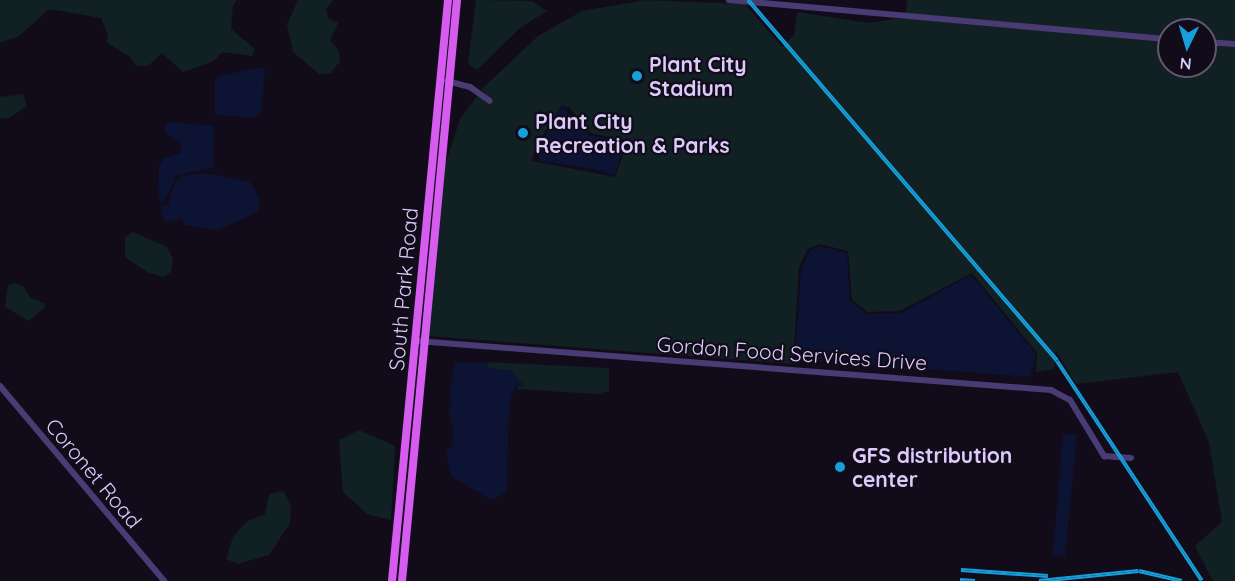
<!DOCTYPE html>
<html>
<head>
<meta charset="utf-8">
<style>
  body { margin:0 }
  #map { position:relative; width:1235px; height:581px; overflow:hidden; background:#120c1a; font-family:Quicksand,sans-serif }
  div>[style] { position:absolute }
  .green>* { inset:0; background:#102023 }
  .water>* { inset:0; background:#0c1333 }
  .minor>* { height:6px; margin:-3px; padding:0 3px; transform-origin:3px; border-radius:3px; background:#493c75 }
  .major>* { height:8px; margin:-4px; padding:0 4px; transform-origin:4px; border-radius:4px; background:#d65cf0 }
  .rail>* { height:4px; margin-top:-2px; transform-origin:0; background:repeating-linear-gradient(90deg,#120c1a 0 4.5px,#15a0dc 0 9px); box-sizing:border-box; border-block:2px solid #15a0dc }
  .dots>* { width:16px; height:16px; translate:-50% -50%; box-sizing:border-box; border:3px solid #120c1a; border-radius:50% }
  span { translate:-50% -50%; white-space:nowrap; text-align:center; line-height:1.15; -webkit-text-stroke:4.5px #120c1a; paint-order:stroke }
  .poi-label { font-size:21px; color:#dacbfa; font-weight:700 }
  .left { translate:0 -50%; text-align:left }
  .street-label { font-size:21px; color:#dacbfa }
  .north { position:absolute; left:1157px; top:18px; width:60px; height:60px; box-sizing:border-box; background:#120c1a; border:2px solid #625874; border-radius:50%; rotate:185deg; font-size:16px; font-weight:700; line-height:24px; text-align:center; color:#dacbfa }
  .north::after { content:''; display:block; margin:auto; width:21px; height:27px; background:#15a0dc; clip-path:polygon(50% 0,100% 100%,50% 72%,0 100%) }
</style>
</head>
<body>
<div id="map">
  <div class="green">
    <i style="clip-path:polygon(0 0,237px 0,233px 5px,231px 29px,255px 49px,252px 56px,222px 52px,214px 61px,183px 72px,162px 53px,148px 66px,136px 66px,130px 57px,106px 42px,108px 36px,101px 18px,49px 9px,19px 36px,0 43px)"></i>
    <i style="clip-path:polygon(298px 0,333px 0,326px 10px,329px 19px,338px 23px,330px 40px,339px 51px,340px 61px,331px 73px,319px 74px,293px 52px,287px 25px)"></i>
    <i style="clip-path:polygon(476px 0,532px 1px,547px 11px,520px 28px,477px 70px,468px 64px)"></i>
    <i style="clip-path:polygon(evenodd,645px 0,745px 4px,782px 47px,794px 35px,797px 12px,869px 23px,900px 18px,1169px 41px,1169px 66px,1205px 66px,1205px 44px,1235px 47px,1235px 581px,1213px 581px,1195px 546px,1222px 522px,1209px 442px,1178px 372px,1076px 384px,1056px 351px,1054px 369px,1036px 372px,1037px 353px,972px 273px,900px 311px,868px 312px,852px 300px,848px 251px,820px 244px,808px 249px,799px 267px,793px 364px,428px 336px,445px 165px,460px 119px,478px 95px,491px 104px,494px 100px,481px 90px,538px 36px,582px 11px,645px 0,561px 106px,569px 107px,591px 133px,628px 141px,615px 177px,532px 161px,535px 148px,561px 106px)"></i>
    <i style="clip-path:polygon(907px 0,1235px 0,1235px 42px,1205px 39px,1205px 30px,1169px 30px,1169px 36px,906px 13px)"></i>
    <i style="clip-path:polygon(23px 94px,27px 106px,7px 119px,0 118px,0 97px)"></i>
    <i style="clip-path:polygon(133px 232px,167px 247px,173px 259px,171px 272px,163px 277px,147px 272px,125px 257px,125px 237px)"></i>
    <i style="clip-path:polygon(15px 283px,24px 287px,30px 297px,44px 303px,45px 307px,29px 321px,5px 307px,8px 286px)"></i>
    <i style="clip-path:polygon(487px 362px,609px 368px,609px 391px,597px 394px,516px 389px,522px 384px,511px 371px,488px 368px)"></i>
    <i style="clip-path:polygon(359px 430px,395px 446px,391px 520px,367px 514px,343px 492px,339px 440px)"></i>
    <i style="clip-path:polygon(283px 491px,291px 505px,290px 523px,269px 555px,238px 564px,226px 559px,233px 537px,246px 522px,265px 514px,269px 494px)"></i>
  </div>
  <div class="water">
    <i style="clip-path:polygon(261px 67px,265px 70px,261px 112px,256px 118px,215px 115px,215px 81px,220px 76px)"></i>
    <i style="clip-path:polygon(563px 108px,590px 135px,626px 143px,614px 175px,594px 169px,539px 161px,539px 148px,557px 113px)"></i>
    <i style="clip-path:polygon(171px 122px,214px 126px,213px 167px,176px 176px,163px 204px,158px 197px,159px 167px,164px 158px,181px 153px,181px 143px,165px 133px,165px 123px)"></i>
    <i style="clip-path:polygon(205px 173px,250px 182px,259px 197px,258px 212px,218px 230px,185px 225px,181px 219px,164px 222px,160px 206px,168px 206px,174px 183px,183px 176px)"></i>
    <i style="clip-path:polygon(820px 246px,847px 253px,850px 301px,867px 314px,901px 313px,971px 275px,1036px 354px,1030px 377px,795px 359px,801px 271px,809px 251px)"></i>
    <i style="clip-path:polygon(487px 362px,488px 368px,511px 371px,524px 386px,516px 386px,509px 403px,507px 491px,492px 500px,451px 476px,447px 457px,447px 449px,452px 447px,453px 427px,448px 408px,452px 406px,450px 391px,455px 363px)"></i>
    <i style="clip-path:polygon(1077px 434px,1065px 556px,1053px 555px,1063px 435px)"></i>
  </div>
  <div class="minor">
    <i style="left:729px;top:0;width:442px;rotate:5.1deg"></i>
    <i style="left:1205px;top:42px;width:30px;rotate:4deg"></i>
    <i style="left:447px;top:81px;width:24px;rotate:15deg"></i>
    <i style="left:470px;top:87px;width:24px;rotate:35deg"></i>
    <i style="left:417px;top:341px;width:636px;rotate:4.42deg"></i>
    <i style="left:1051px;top:390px;width:21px;rotate:28deg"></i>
    <i style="left:1070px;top:400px;width:66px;rotate:58.7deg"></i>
    <i style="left:1104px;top:456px;width:27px;rotate:4deg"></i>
    <i style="left:0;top:386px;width:255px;rotate:49.9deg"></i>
  </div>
  <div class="major">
    <i style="left:392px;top:581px;width:584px;rotate:-84.49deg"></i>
    <i style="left:402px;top:581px;width:584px;rotate:-84.59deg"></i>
  </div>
  <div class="rail">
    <i style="left:748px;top:0;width:475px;rotate:49.4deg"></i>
    <i style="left:1057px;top:361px;width:263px;rotate:56.6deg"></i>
    <i style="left:961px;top:570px;width:87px;rotate:3.9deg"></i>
    <i style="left:960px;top:580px;width:15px;rotate:4deg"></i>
    <i style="left:1039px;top:581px;width:100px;rotate:-5.7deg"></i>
    <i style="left:1139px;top:571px;width:44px;rotate:13.1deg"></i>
  </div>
  <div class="dots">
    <i style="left:637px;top:76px;background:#15a0dc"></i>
    <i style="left:523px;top:133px;background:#15a0dc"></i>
    <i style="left:840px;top:467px;background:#15a0dc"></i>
  </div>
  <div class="poi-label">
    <span class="left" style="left:649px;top:76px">Plant City<br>Stadium</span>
    <span class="left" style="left:535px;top:133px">Plant City<br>Recreation &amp; Parks</span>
    <span class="left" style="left:852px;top:467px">GFS distribution<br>center</span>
  </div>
  <div class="street-label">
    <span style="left:403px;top:289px;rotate:-85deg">South Park Road</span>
    <span style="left:792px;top:353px;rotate:4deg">Gordon Food Services Drive</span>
    <span style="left:94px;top:473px;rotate:50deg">Coronet Road</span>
  </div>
  <div class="north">N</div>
</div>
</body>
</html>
